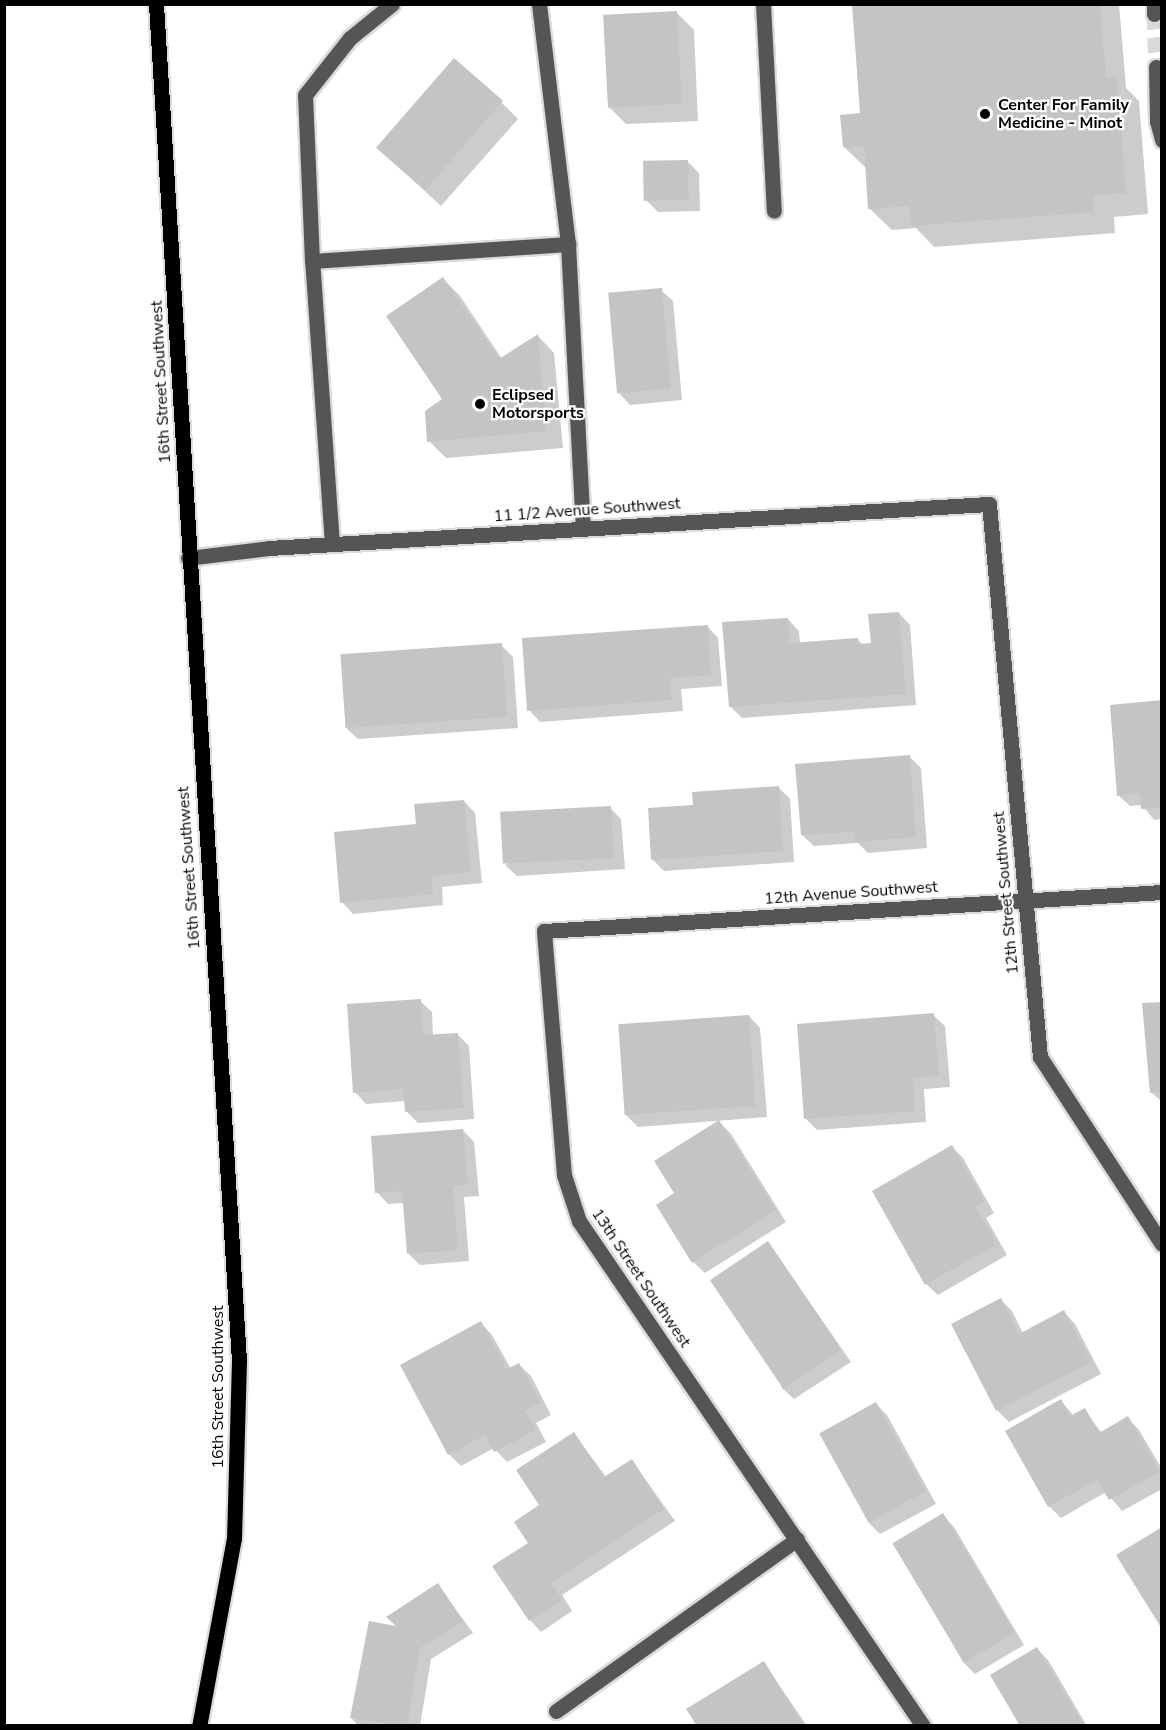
<!DOCTYPE html>
<html>
<head>
<meta charset="utf-8">
<style>
  body { margin:0 }
  #map { position:relative; width:1166px; height:1730px; overflow:hidden; background:#fff; font-family:"Nunito Sans",sans-serif }
  div>[style] { position:absolute }
  .shadow>* { inset:0; background:#0003 }
  .building>* { inset:0; background:#c4c4c4; transform-origin:0 0 }
  .minor-tunnel>* { height:15px; margin-top:-7.5px; transform-origin:0; background:repeating-linear-gradient(90deg,#d9d9d9 0 15px,transparent 0 23px) }
  .roads { filter:drop-shadow(2px 0 #dbdbdb) drop-shadow(-2px 0 #dbdbdb) drop-shadow(0 2px #dbdbdb) drop-shadow(0 -2px #dbdbdb) }
  .minor>* { height:15px; margin:-7.5px; padding:0 7.5px; transform-origin:7.5px; border-radius:7.5px; background:#555 }
  .major>* { height:15px; margin:-7.5px; padding:0 7.5px; transform-origin:7.5px; border-radius:7.5px; background:#000 }
  .dots>* { width:16px; height:16px; translate:-50% -50%; box-sizing:border-box; border:3px solid #fff; border-radius:50% }
  span { translate:-50% -50%; white-space:nowrap; text-align:center; line-height:1.15; -webkit-text-stroke:4.5px #fff; paint-order:stroke }
  .poi-label { font-size:16px; color:#000; font-weight:700 }
  .left { translate:0 -50%; text-align:left }
  .street-label { font-size:16px; color:#000 }
  .frame { position:absolute; inset:0; border:6px solid #000; pointer-events:none }
</style>
</head>
<body>
<div id="map">
  <div class="shadow">
    <i style="clip-path:polygon(853px 4px,1119px 4px,1126px 88px,1139px 101px,1148px 214px,1114px 217px,1115px 233px,934px 247px,916px 228px,892px 230px,870px 209px,867px 169px,844px 147px,862px 114px)"></i>
    <i style="clip-path:polygon(677px 13px,694px 30px,698px 121px,626px 124px,609px 107px)"></i>
    <i style="clip-path:polygon(501px 102px,518px 119px,441px 206px,377px 147px)"></i>
    <i style="clip-path:polygon(687px 161px,699px 173px,700px 211px,658px 212px,646px 200px)"></i>
    <i style="clip-path:polygon(443px 279px,460px 296px,502px 359px,538px 336px,554px 353px,563px 448px,446px 458px,429px 441px,444px 399px)"></i>
    <i style="clip-path:polygon(661px 290px,673px 301px,682px 400px,630px 405px,619px 393px)"></i>
    <i style="clip-path:polygon(899px 613px,910px 625px,916px 705px,742px 718px,730px 706px,788px 619px,799px 631px,800px 644px,858px 640px,863px 645px,872px 644px)"></i>
    <i style="clip-path:polygon(707px 626px,718px 638px,722px 686px,681px 689px,683px 711px,540px 722px,529px 710px)"></i>
    <i style="clip-path:polygon(501px 645px,513px 657px,518px 728px,358px 739px,346px 728px)"></i>
    <i style="clip-path:polygon(1162px 702px,1162px 819px,1154px 820px,1142px 805px,1130px 806px,1118px 795px)"></i>
    <i style="clip-path:polygon(910px 757px,921px 768px,927px 848px,868px 853px,858px 843px,814px 846px,802px 835px)"></i>
    <i style="clip-path:polygon(778px 787px,790px 799px,794px 862px,664px 871px,653px 860px,694px 806px)"></i>
    <i style="clip-path:polygon(464px 801px,475px 813px,482px 883px,442px 887px,443px 905px,353px 914px,342px 902px,418px 826px)"></i>
    <i style="clip-path:polygon(610px 808px,621px 819px,625px 869px,517px 876px,505px 865px)"></i>
    <i style="clip-path:polygon(420px 1001px,432px 1012px,433px 1036px,458px 1035px,469px 1046px,474px 1119px,418px 1123px,406px 1111px,406px 1101px,366px 1104px,355px 1092px)"></i>
    <i style="clip-path:polygon(1162px 1003px,1162px 1102px,1151px 1092px)"></i>
    <i style="clip-path:polygon(933px 1015px,945px 1026px,950px 1087px,924px 1089px,926px 1122px,817px 1130px,806px 1119px)"></i>
    <i style="clip-path:polygon(749px 1016px,760px 1028px,767px 1117px,638px 1127px,626px 1115px)"></i>
    <i style="clip-path:polygon(719px 1122px,731px 1134px,786px 1222px,705px 1273px,693px 1262px,676px 1194px)"></i>
    <i style="clip-path:polygon(463px 1130px,474px 1142px,479px 1196px,464px 1197px,469px 1261px,420px 1265px,409px 1254px,404px 1203px,388px 1204px,377px 1192px)"></i>
    <i style="clip-path:polygon(952px 1147px,963px 1158px,994px 1213px,986px 1218px,1007px 1255px,938px 1295px,926px 1284px)"></i>
    <i style="clip-path:polygon(768px 1242px,851px 1362px,794px 1399px,782px 1388px)"></i>
    <i style="clip-path:polygon(1001px 1300px,1012px 1311px,1023px 1333px,1064px 1312px,1075px 1324px,1101px 1374px,1009px 1422px,997px 1410px)"></i>
    <i style="clip-path:polygon(481px 1323px,492px 1335px,511px 1369px,519px 1365px,531px 1376px,551px 1415px,536px 1423px,546px 1442px,507px 1462px,494px 1448px,461px 1466px,449px 1454px)"></i>
    <i style="clip-path:polygon(1061px 1401px,1074px 1416px,1084px 1410px,1102px 1433px,1128px 1418px,1139px 1430px,1162px 1469px,1162px 1489px,1122px 1511px,1106px 1492px,1061px 1518px,1049px 1506px)"></i>
    <i style="clip-path:polygon(876px 1404px,887px 1415px,936px 1504px,880px 1534px,869px 1523px)"></i>
    <i style="clip-path:polygon(574px 1434px,607px 1478px,632px 1461px,675px 1521px,562px 1595px,572px 1611px,541px 1632px,530px 1620px,530px 1543px,541px 1506px)"></i>
    <i style="clip-path:polygon(943px 1515px,954px 1527px,1024px 1645px,975px 1674px,963px 1662px,894px 1543px)"></i>
    <i style="clip-path:polygon(438px 1585px,473px 1633px,431px 1659px,420px 1726px,359px 1726px,351px 1718px,399px 1628px)"></i>
    <i style="clip-path:polygon(1037px 1649px,1048px 1660px,1087px 1726px,1022px 1726px)"></i>
    <i style="clip-path:polygon(764px 1663px,807px 1726px,699px 1726px)"></i>
  </div>
  <div class="building">
    <i style="clip-path:polygon(852px 4px,1100px 4px,1106px 78px,1117px 77px,1126px 193px,1093px 195px,1094px 212px,911px 226px,909px 206px,868px 209px,864px 146px,843px 147px,840px 115px,860px 113px)"></i>
    <i style="left:677px;top:11px;width:93px;height:74px;rotate:87deg"></i>
    <i style="left:454px;top:58px;width:65px;height:119px;rotate:41deg"></i>
    <i style="left:688px;top:160px;width:40px;height:45px;rotate:89deg"></i>
    <i style="clip-path:polygon(443px 277px,499px 359px,538px 334px,546px 431px,427px 442px,425px 411px,442px 399px,386px 316px)"></i>
    <i style="left:662px;top:288px;width:101px;height:54px;rotate:85deg"></i>
    <i style="clip-path:polygon(899px 612px,906px 694px,729px 707px,722px 622px,788px 618px,790px 643px,858px 638px,859px 644px,871px 643px,868px 614px)"></i>
    <i style="clip-path:polygon(708px 625px,711px 675px,670px 678px,672px 700px,527px 711px,522px 638px)"></i>
    <i style="left:502px;top:643px;width:74px;height:162px;rotate:86deg"></i>
    <i style="clip-path:polygon(1162px 700px,1162px 808px,1141px 809px,1140px 793px,1117px 796px,1110px 705px)"></i>
    <i style="clip-path:polygon(910px 755px,916px 837px,855px 842px,854px 832px,801px 835px,795px 764px)"></i>
    <i style="clip-path:polygon(779px 786px,783px 851px,651px 860px,648px 808px,693px 805px,692px 792px)"></i>
    <i style="clip-path:polygon(464px 800px,471px 872px,431px 876px,433px 894px,340px 903px,334px 832px,416px 824px,414px 804px)"></i>
    <i style="left:611px;top:806px;width:52px;height:111px;rotate:87deg"></i>
    <i style="clip-path:polygon(421px 999px,423px 1035px,458px 1033px,464px 1108px,405px 1112px,403px 1089px,353px 1093px,347px 1004px)"></i>
    <i style="clip-path:polygon(1162px 1002px,1162px 1092px,1150px 1093px,1142px 1003px)"></i>
    <i style="clip-path:polygon(934px 1013px,939px 1076px,913px 1078px,915px 1111px,804px 1119px,797px 1024px)"></i>
    <i style="left:749px;top:1015px;width:91px;height:131px;rotate:86deg"></i>
    <i style="clip-path:polygon(719px 1120px,776px 1210px,692px 1263px,656px 1205px,674px 1193px,654px 1161px)"></i>
    <i style="clip-path:polygon(463px 1129px,468px 1185px,453px 1186px,458px 1250px,407px 1254px,402px 1191px,375px 1193px,371px 1136px)"></i>
    <i style="clip-path:polygon(952px 1145px,984px 1201px,975px 1206px,997px 1244px,925px 1285px,872px 1191px)"></i>
    <i style="left:768px;top:1241px;width:131px;height:70px;rotate:56deg"></i>
    <i style="clip-path:polygon(1001px 1298px,1019px 1334px,1064px 1310px,1091px 1362px,996px 1411px,951px 1324px)"></i>
    <i style="clip-path:polygon(481px 1321px,507px 1369px,519px 1363px,541px 1403px,525px 1411px,536px 1430px,494px 1452px,485px 1435px,448px 1455px,400px 1365px)"></i>
    <i style="clip-path:polygon(1061px 1399px,1070px 1416px,1085px 1408px,1099px 1433px,1128px 1416px,1160px 1472px,1109px 1500px,1097px 1480px,1048px 1507px,1005px 1431px)"></i>
    <i style="left:876px;top:1402px;width:102px;height:65px;rotate:61deg"></i>
    <i style="clip-path:polygon(574px 1432px,604px 1477px,632px 1459px,664px 1509px,551px 1583px,562px 1599px,529px 1621px,492px 1566px,528px 1543px,514px 1522px,539px 1505px,516px 1470px)"></i>
    <i style="left:943px;top:1513px;width:139px;height:59px;rotate:59deg"></i>
    <i style="clip-path:polygon(1162px 1527px,1162px 1629px,1116px 1555px)"></i>
    <i style="clip-path:polygon(438px 1583px,463px 1621px,420px 1648px,407px 1726px,350px 1718px,369px 1621px,396px 1626px,386px 1617px)"></i>
    <i style="clip-path:polygon(1037px 1647px,1084px 1726px,1020px 1726px,990px 1675px)"></i>
    <i style="clip-path:polygon(764px 1661px,804px 1726px,697px 1726px,686px 1709px)"></i>
  </div>
  <div class="minor-tunnel">
    <i style="left:1154px;top:14px;width:53px;rotate:87.8deg"></i>
  </div>
  <div class="roads">
    <div class="minor">
      <i style="left:539px;top:4px;width:242px;rotate:83.1deg"></i>
      <i style="left:568px;top:244px;width:285px;rotate:87deg"></i>
      <i style="left:763px;top:4px;width:207px;rotate:87deg"></i>
      <i style="left:1154px;top:4px;width:10px;rotate:90deg"></i>
      <i style="left:1156px;top:67px;width:54px;rotate:88.9deg"></i>
      <i style="left:1157px;top:121px;width:20px;rotate:75deg"></i>
      <i style="left:312px;top:261px;width:166px;rotate:-92.4deg"></i>
      <i style="left:305px;top:95px;width:73px;rotate:-51.7deg"></i>
      <i style="left:350px;top:38px;width:54px;rotate:-39deg"></i>
      <i style="left:332px;top:544px;width:284px;rotate:-94deg"></i>
      <i style="left:312px;top:261px;width:257px;rotate:-3.8deg"></i>
      <i style="left:188px;top:558px;width:82px;rotate:-7deg"></i>
      <i style="left:269px;top:548px;width:721px;rotate:-3.5deg"></i>
      <i style="left:989px;top:504px;width:555px;rotate:84.73deg"></i>
      <i style="left:1040px;top:1057px;width:223px;rotate:56.9deg"></i>
      <i style="left:556px;top:1711px;width:296px;rotate:-35.5deg"></i>
      <i style="left:923px;top:1726px;width:611px;rotate:-124.26deg"></i>
      <i style="left:579px;top:1221px;width:48px;rotate:-108.1deg"></i>
      <i style="left:564px;top:1175px;width:245px;rotate:-94.7deg"></i>
      <i style="left:544px;top:931px;width:619px;rotate:-3.61deg"></i>
    </div>
    <div class="major">
      <i style="left:156px;top:4px;width:1359px;rotate:86.5deg"></i>
      <i style="left:239px;top:1360px;width:178px;rotate:91.6deg"></i>
      <i style="left:234px;top:1538px;width:191px;rotate:100.5deg"></i>
    </div>
  </div>
  <div class="dots">
    <i style="left:985px;top:114px;background:#000"></i>
    <i style="left:480px;top:404px;background:#000"></i>
  </div>
  <div class="poi-label">
    <span class="left" style="left:998px;top:114px">Center For Family<br>Medicine - Minot</span>
    <span class="left" style="left:492px;top:404px">Eclipsed<br>Motorsports</span>
  </div>
  <div class="street-label">
    <span style="left:161px;top:382px;rotate:-93deg">16th Street Southwest</span>
    <span style="left:587px;top:510px;rotate:-4deg">11 1/2 Avenue Southwest</span>
    <span style="left:189px;top:868px;rotate:-94deg">16th Street Southwest</span>
    <span style="left:851px;top:893px;rotate:-4deg">12th Avenue Southwest</span>
    <span style="left:1006px;top:893px;rotate:-95deg">12th Street Southwest</span>
    <span style="left:641px;top:1278px;rotate:56deg">13th Street Southwest</span>
    <span style="left:218px;top:1387px;rotate:-90deg">16th Street Southwest</span>
  </div>
  <div class="frame"></div>
</div>
</body>
</html>
